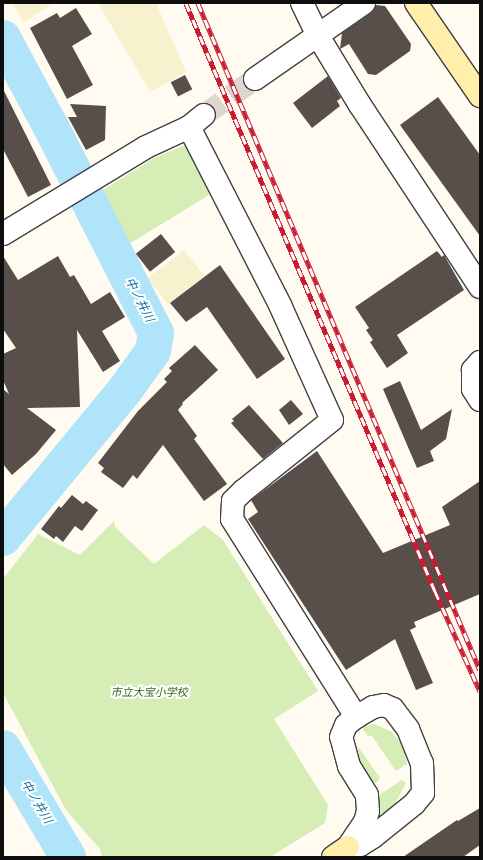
<!DOCTYPE html>
<html>
<head>
<meta charset="utf-8">
<style>
  body { margin:0 }
  #map { position:relative; width:483px; height:860px; overflow:hidden; background:#fffbf0; font-family:"Times New Roman","Noto Sans JP",serif }
  div>[style] { position:absolute }
  .farmland>* { inset:0; background:#f7f1cd; transform-origin:0 0 }
  .green>* { inset:0; background:#d6edb6 }
  .river>* { height:36px; margin:-18px; padding:0 18px; transform-origin:18px; border-radius:18px; background:#b0e4fa }
  .building>* { inset:0; background:#584e4a; transform-origin:0 0 }
  .street-tunnel>* { height:22px; margin-top:-11px; transform-origin:0; background:repeating-linear-gradient(90deg,#dbd7ce 0 22px,transparent 0 33px) }
  .roads { filter:drop-shadow(1px 0 #414141) drop-shadow(-1px 0 #414141) drop-shadow(0 1px #414141) drop-shadow(0 -1px #414141) }
  .street>* { height:22px; margin:-11px; padding:0 11px; transform-origin:11px; border-radius:11px; background:#fff }
  .secondary>* { height:22px; margin:-11px; padding:0 11px; transform-origin:11px; border-radius:11px; background:#ffefab }
  .rail>* { height:4.5px; margin-top:-2.25px; transform-origin:0; background:repeating-linear-gradient(90deg,#fff 0 9px,#c91c31 0 18px); box-sizing:border-box; border-block:1px solid #c91c31 }
  span { translate:-50% -50%; white-space:nowrap; text-align:center; line-height:1.15; -webkit-text-stroke:4px #fff; paint-order:stroke }
  .park-label { font-size:11px; color:#316b19; font-style:italic }
  .water-label { font-size:12px; color:#0e71aa; font-style:italic }
  .frame { position:absolute; inset:0; border:4px solid #0e0e0e; pointer-events:none }
</style>
</head>
<body>
<div id="map">
  <div class="farmland">
    <i style="clip-path:polygon(12px 3px,53px 3px,24px 22px)"></i>
    <i style="clip-path:polygon(98px 3px,156px 3px,186px 72px,150px 92px)"></i>
    <i style="left:184px;top:250px;width:33px;height:46px;rotate:52deg"></i>
  </div>
  <div class="green">
    <i style="clip-path:polygon(188px 144px,206px 178px,209px 195px,124px 247px,98px 193px,156px 157px)"></i>
    <i style="clip-path:polygon(114px 521px,115px 527px,154px 564px,204px 525px,223px 540px,318px 691px,274px 719px,328px 805px,325px 823px,270px 857px,102px 857px,100px 849px,66px 810px,3px 693px,3px 579px,38px 534px,80px 555px)"></i>
    <i style="clip-path:polygon(375px 724px,392px 732px,404px 747px,407px 764px,396px 771px,372px 736px,368px 736px,363px 729px,365px 726px)"></i>
    <i style="clip-path:polygon(357px 745px,380px 778px,376px 783px,373px 782px,360px 761px)"></i>
    <i style="clip-path:polygon(402px 780px,406px 783px,396px 802px,387px 812px,377px 815px,379px 795px)"></i>
  </div>
  <div class="river">
    <i style="left:3px;top:38px;width:101px;rotate:61.7deg"></i>
    <i style="left:51px;top:127px;width:231px;rotate:63deg"></i>
    <i style="left:156px;top:333px;width:18px;rotate:99deg"></i>
    <i style="left:153px;top:351px;width:48px;rotate:125.7deg"></i>
    <i style="left:125px;top:390px;width:192px;rotate:129.5deg"></i>
    <i style="left:3px;top:748px;width:127px;rotate:59.2deg"></i>
  </div>
  <div class="building">
    <i style="clip-path:polygon(376px 5px,385px 6px,411px 44px,410px 51px,376px 75px,368px 74px,349px 44px,340px 49px,342px 33px,371px 13px)"></i>
    <i style="clip-path:polygon(76px 8px,92px 34px,72px 46px,93px 85px,67px 99px,30px 28px,57px 13px,60px 18px)"></i>
    <i style="left:185px;top:75px;width:16px;height:16px;rotate:63deg"></i>
    <i style="clip-path:polygon(328px 76px,341px 98px,337px 101px,340px 106px,312px 128px,293px 103px)"></i>
    <i style="clip-path:polygon(3px 89px,51px 185px,28px 197px,3px 149px)"></i>
    <i style="clip-path:polygon(438px 97px,480px 155px,480px 236px,400px 125px)"></i>
    <i style="clip-path:polygon(70px 104px,106px 106px,105px 140px,86px 150px,68px 117px,77px 117px)"></i>
    <i style="left:161px;top:234px;width:23px;height:32px;rotate:52deg"></i>
    <i style="clip-path:polygon(437px 251px,442px 257px,444px 255px,464px 290px,397px 335px,408px 353px,387px 368px,370px 342px,373px 340px,366px 330px,369px 328px,355px 307px)"></i>
    <i style="clip-path:polygon(3px 256px,18px 280px,58px 256px,70px 277px,74px 275px,91px 304px,110px 292px,125px 317px,102px 331px,120px 361px,103px 372px,77px 330px,80px 407px,27px 408px,56px 430px,36px 454px,12px 475px,3px 464px,3px 389px,9px 394px,3px 380px,3px 354px,16px 348px,3px 329px)"></i>
    <i style="clip-path:polygon(220px 265px,285px 359px,257px 379px,207px 307px,186px 322px,170px 303px)"></i>
    <i style="clip-path:polygon(195px 345px,218px 370px,182px 403px,183px 404px,178px 410px,197px 436px,194px 439px,227px 484px,204px 501px,163px 445px,137px 479px,133px 475px,123px 488px,101px 472px,104px 468px,98px 463px,138px 411px,167px 382px,164px 379px,172px 371px,169px 368px)"></i>
    <i style="clip-path:polygon(400px 381px,421px 430px,452px 409px,446px 439px,430px 451px,434px 461px,417px 468px,383px 389px)"></i>
    <i style="clip-path:polygon(291px 400px,303px 414px,289px 425px,279px 410px)"></i>
    <i style="clip-path:polygon(249px 405px,283px 443px,263px 459px,231px 423px,234px 421px,232px 419px)"></i>
    <i style="clip-path:polygon(317px 451px,383px 553px,450px 525px,442px 507px,480px 481px,480px 594px,414px 622px,416px 627px,410px 630px,433px 683px,416px 690px,395px 639px,346px 670px,248px 519px,258px 512px,251px 500px)"></i>
    <i style="clip-path:polygon(72px 495px,83px 504px,86px 501px,98px 510px,82px 531px,75px 526px,63px 542px,56px 536px,54px 539px,41px 529px,59px 506px,61px 508px)"></i>
    <i style="clip-path:polygon(480px 808px,480px 845px,463px 857px,403px 857px,457px 820px,458px 821px)"></i>
  </div>
  <div class="street-tunnel">
    <i style="left:204px;top:115px;width:62px;rotate:-35.2deg"></i>
  </div>
  <div class="roads">
    <div class="street">
      <i style="left:302px;top:3px;width:37px;rotate:64deg"></i>
      <i style="left:318px;top:36px;width:81px;rotate:58.7deg"></i>
      <i style="left:360px;top:105px;width:218px;rotate:56.6deg"></i>
      <i style="left:255px;top:79px;width:133px;rotate:-34.9deg"></i>
      <i style="left:189px;top:127px;width:200px;rotate:62.9deg"></i>
      <i style="left:280px;top:305px;width:126px;rotate:65.7deg"></i>
      <i style="left:332px;top:420px;width:114px;rotate:141.4deg"></i>
      <i style="left:243px;top:491px;width:14px;rotate:135deg"></i>
      <i style="left:233px;top:501px;width:18px;rotate:93deg"></i>
      <i style="left:232px;top:519px;width:234px;rotate:57.9deg"></i>
      <i style="left:3px;top:234px;width:167px;rotate:-31.3deg"></i>
      <i style="left:146px;top:147px;width:47px;rotate:-24.9deg"></i>
      <i style="left:189px;top:127px;width:19px;rotate:-39deg"></i>
      <i style="left:480px;top:362px;width:11px;rotate:131deg"></i>
      <i style="left:473px;top:370px;width:19px;rotate:90deg"></i>
      <i style="left:473px;top:389px;width:13px;rotate:58deg"></i>
      <i style="left:384px;top:705px;width:10px;rotate:24deg"></i>
      <i style="left:393px;top:709px;width:25px;rotate:53deg"></i>
      <i style="left:408px;top:729px;width:37px;rotate:68deg"></i>
      <i style="left:422px;top:763px;width:30px;rotate:88deg"></i>
      <i style="left:423px;top:793px;width:14px;rotate:129deg"></i>
      <i style="left:414px;top:804px;width:53px;rotate:141.2deg"></i>
      <i style="left:373px;top:837px;width:15px;rotate:148deg"></i>
      <i style="left:360px;top:845px;width:12px;rotate:171deg"></i>
      <i style="left:348px;top:847px;width:30px;rotate:-56deg"></i>
      <i style="left:365px;top:822px;width:11px;rotate:-75deg"></i>
      <i style="left:368px;top:811px;width:16px;rotate:-94deg"></i>
      <i style="left:367px;top:795px;width:34px;rotate:-122deg"></i>
      <i style="left:349px;top:766px;width:30px;rotate:-105deg"></i>
      <i style="left:341px;top:737px;width:13px;rotate:-67deg"></i>
      <i style="left:346px;top:725px;width:13px;rotate:-39deg"></i>
      <i style="left:356px;top:717px;width:20px;rotate:-30deg"></i>
      <i style="left:373px;top:707px;width:11px;rotate:-10deg"></i>
    </div>
    <div class="secondary">
      <i style="left:416px;top:3px;width:113px;rotate:55.5deg"></i>
      <i style="left:333px;top:857px;width:18px;rotate:-34deg"></i>
    </div>
  </div>
  <div class="rail">
    <i style="left:186px;top:3px;width:639px;rotate:67.05deg"></i>
    <i style="left:435px;top:591px;width:110px;rotate:65.8deg"></i>
    <i style="left:198px;top:3px;width:724px;rotate:67.08deg"></i>
  </div>
  <div class="park-label">
    <span style="left:149px;top:692px">市立大宝小学校</span>
  </div>
  <div class="water-label">
    <span style="left:139px;top:300px;rotate:63deg">中ノ井川</span>
    <span style="left:36px;top:802px;rotate:59deg">中ノ井川</span>
  </div>
  <div class="frame"></div>
</div>
</body>
</html>
